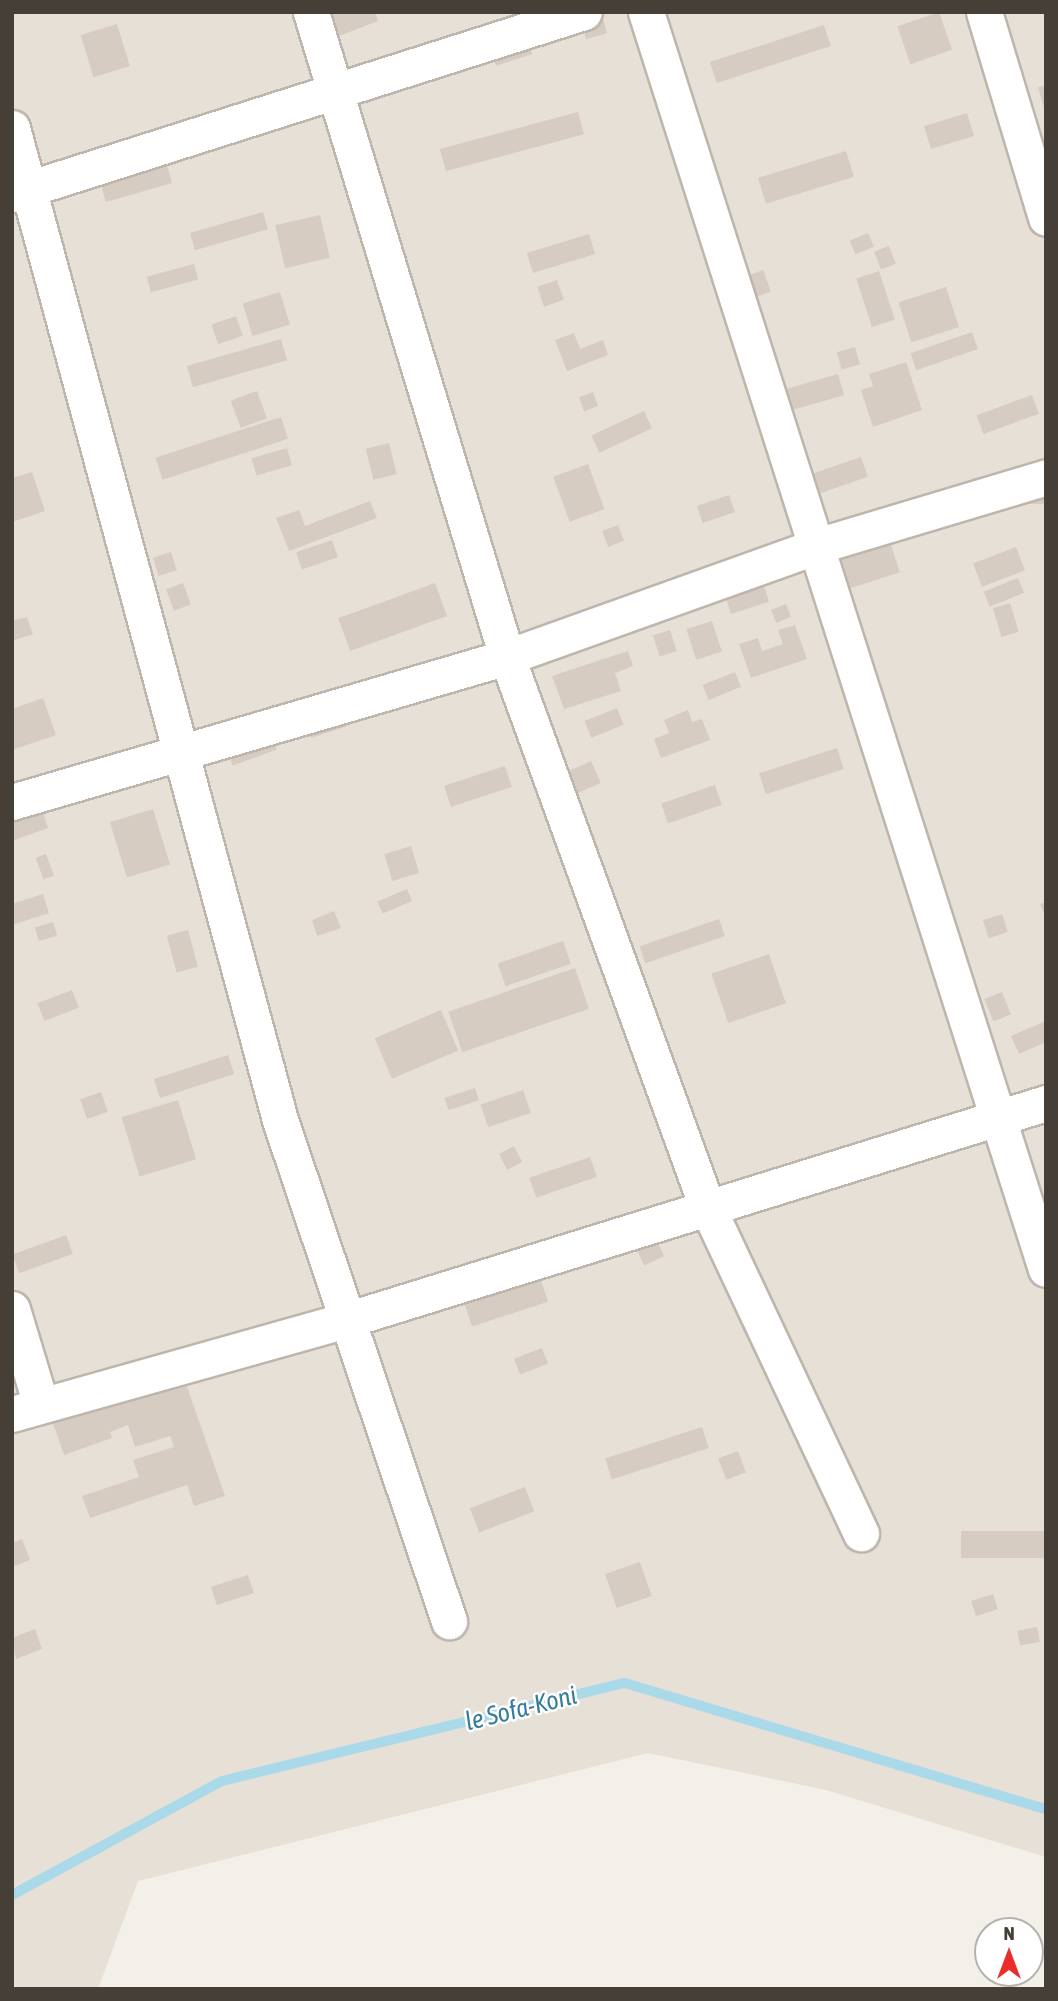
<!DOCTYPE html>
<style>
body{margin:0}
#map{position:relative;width:1058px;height:2001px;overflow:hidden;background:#f3efe9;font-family:"Asap Condensed",sans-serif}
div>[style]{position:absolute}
.residential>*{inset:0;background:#e6e0d7}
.stream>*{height:10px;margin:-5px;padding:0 5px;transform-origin:5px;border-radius:5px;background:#aad9ea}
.building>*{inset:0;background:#d7ccc2;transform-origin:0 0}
.roads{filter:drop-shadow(2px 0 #beb5ac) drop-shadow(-2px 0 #beb5ac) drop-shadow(0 2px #beb5ac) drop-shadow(0 -2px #beb5ac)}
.minor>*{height:35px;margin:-17.5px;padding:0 17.5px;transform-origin:17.5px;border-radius:17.5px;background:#fff}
span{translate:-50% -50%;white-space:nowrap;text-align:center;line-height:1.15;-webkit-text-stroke:5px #fff;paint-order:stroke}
.water-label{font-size:26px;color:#357d9a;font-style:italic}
.frame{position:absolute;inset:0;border:14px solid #463f38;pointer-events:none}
.north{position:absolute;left:974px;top:1917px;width:70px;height:70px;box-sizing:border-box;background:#fff;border:2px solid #b5b2af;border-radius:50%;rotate:0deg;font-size:19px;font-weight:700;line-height:28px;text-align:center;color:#463f38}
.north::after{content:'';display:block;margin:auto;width:24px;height:32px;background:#e82d2b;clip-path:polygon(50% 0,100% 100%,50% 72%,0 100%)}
</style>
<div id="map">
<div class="residential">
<div style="clip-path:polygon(12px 12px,1046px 12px,1046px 1857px,826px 1790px,648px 1753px,138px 1881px,98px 1989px,12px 1989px)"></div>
</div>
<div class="stream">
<div style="left:12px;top:1895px;width:239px;rotate:-28.5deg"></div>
<div style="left:222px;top:1781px;width:415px;rotate:-13.7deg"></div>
<div style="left:625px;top:1683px;width:439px;rotate:16.7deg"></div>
</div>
<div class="building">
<div style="clip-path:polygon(337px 12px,375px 12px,378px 21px,334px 38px,325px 17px)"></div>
<div style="left:601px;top:12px;width:22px;height:22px;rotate:74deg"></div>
<div style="left:939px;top:12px;width:40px;height:44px;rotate:71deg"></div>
<div style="left:117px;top:24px;width:44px;height:38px;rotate:73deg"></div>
<div style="left:824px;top:25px;width:22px;height:120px;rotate:72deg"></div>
<div style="left:526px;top:35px;width:20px;height:38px;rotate:72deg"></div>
<div style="clip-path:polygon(1046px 85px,1046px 112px,1045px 112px,1038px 87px)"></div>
<div style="left:578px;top:112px;width:23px;height:143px;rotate:75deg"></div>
<div style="left:967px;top:113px;width:24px;height:45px;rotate:73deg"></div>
<div style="left:846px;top:151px;width:27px;height:92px;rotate:73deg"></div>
<div style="left:165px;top:158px;width:26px;height:69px;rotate:74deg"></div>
<div style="left:263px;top:212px;width:18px;height:76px;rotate:74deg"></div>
<div style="left:320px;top:215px;width:44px;height:46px;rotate:77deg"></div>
<div style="left:868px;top:233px;width:15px;height:20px;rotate:67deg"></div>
<div style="left:589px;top:234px;width:21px;height:65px;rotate:73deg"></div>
<div style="left:889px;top:246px;width:19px;height:16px;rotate:69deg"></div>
<div style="left:194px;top:264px;width:16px;height:49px;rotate:75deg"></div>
<div style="left:763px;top:270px;width:23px;height:18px;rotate:70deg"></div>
<div style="left:879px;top:271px;width:51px;height:24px;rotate:72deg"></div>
<div style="left:557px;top:280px;width:21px;height:21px;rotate:71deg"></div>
<div style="left:946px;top:287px;width:42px;height:50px;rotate:72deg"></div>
<div style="left:280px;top:292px;width:34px;height:39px;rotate:73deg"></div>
<div style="left:236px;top:316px;width:21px;height:26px;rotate:71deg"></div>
<div style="left:972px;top:332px;width:18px;height:65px;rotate:71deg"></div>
<div style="clip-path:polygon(574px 333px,580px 349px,603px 340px,608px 355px,567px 371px,555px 340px)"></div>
<div style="left:281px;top:339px;width:22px;height:98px;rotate:74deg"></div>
<div style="left:855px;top:347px;width:18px;height:19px;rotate:74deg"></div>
<div style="clip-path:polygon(906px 362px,922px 410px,873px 427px,861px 390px,873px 386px,869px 374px)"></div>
<div style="left:838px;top:374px;width:22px;height:54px;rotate:74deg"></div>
<div style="left:257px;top:391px;width:29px;height:28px;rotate:70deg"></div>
<div style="left:593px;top:392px;width:15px;height:15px;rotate:70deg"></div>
<div style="left:1032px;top:395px;width:20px;height:59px;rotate:70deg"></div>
<div style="left:644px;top:411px;width:19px;height:58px;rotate:65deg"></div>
<div style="left:281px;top:417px;width:23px;height:132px;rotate:72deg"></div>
<div style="left:389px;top:443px;width:32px;height:24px;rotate:76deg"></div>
<div style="left:287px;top:448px;width:18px;height:37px;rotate:74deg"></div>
<div style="left:861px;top:457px;width:21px;height:50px;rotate:71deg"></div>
<div style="left:588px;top:464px;width:48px;height:37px;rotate:70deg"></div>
<div style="clip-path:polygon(32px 472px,45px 511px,12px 522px,12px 478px)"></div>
<div style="left:1046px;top:478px;width:26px;height:73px;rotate:90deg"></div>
<div style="left:729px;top:495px;width:18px;height:34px;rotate:71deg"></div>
<div style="clip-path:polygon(370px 501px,377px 518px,289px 551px,276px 518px,299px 510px,305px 526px)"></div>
<div style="left:618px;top:525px;width:17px;height:17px;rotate:69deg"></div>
<div style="left:888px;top:536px;width:38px;height:52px;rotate:72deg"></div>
<div style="left:332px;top:540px;width:18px;height:38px;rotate:71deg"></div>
<div style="left:1016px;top:547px;width:25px;height:46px;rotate:69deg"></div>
<div style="left:171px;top:552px;width:19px;height:19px;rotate:72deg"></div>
<div style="left:761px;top:577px;width:26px;height:40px;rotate:72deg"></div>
<div style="left:1018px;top:578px;width:16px;height:37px;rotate:68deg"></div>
<div style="left:183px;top:583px;width:23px;height:18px;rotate:70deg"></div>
<div style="left:435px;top:583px;width:35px;height:103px;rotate:70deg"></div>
<div style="left:1010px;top:603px;width:30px;height:18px;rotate:73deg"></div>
<div style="left:786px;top:604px;width:14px;height:16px;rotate:69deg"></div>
<div style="clip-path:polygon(27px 617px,33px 634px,12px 641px,12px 621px)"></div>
<div style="left:712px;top:621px;width:32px;height:27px;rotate:72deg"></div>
<div style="clip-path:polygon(795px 625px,807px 659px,751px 678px,739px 644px,758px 638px,762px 651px,783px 644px,778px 630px)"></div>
<div style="left:670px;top:630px;width:22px;height:18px;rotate:72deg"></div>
<div style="clip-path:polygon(628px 651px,633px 666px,615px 673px,621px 691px,564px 709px,552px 676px)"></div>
<div style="left:735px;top:672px;width:16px;height:35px;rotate:68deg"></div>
<div style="clip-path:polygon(43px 698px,56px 735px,12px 750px,12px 709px)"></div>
<div style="left:342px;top:708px;width:19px;height:39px;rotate:72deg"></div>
<div style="left:617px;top:708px;width:18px;height:35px;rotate:68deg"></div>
<div style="clip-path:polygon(688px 710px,692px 722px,702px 719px,710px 740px,661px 758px,654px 739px,669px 733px,664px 720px)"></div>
<div style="left:269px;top:728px;width:23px;height:47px;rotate:70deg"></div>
<div style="left:837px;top:748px;width:22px;height:82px;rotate:72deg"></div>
<div style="left:591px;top:761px;width:24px;height:25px;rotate:66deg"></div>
<div style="left:505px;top:766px;width:22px;height:64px;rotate:72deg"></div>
<div style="left:715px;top:785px;width:21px;height:57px;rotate:71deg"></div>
<div style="clip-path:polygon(40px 804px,48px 828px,12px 841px,12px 815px)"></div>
<div style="left:153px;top:809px;width:58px;height:45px;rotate:73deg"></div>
<div style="left:411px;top:846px;width:28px;height:28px;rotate:73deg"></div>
<div style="left:46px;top:854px;width:23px;height:11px;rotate:70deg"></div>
<div style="left:407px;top:889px;width:13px;height:32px;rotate:67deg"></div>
<div style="clip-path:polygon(43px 894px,49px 913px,12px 925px,12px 904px)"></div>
<div style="clip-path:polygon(1046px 902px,1046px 918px,1040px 904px)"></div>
<div style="clip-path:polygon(334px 911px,341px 928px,317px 936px,312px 920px)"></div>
<div style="left:1002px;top:914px;width:19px;height:20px;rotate:72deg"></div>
<div style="left:719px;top:919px;width:18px;height:84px;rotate:71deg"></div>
<div style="left:53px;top:922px;width:14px;height:19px;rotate:73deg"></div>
<div style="left:188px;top:930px;width:38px;height:22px;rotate:75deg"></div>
<div style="left:563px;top:941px;width:24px;height:69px;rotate:71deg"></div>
<div style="left:769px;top:954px;width:52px;height:61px;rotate:71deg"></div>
<div style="left:575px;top:968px;width:43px;height:134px;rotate:71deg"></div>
<div style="left:72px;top:990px;width:19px;height:37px;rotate:69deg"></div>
<div style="left:1002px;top:992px;width:24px;height:19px;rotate:68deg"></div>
<div style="left:441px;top:1010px;width:44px;height:72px;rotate:67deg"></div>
<div style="clip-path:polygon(1046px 1021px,1046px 1042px,1019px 1054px,1011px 1036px)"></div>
<div style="left:228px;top:1055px;width:20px;height:78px;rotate:72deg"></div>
<div style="left:475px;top:1088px;width:13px;height:32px;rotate:72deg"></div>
<div style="left:523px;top:1090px;width:24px;height:45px;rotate:71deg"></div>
<div style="left:101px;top:1092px;width:21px;height:22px;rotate:71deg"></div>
<div style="left:178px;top:1100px;width:62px;height:59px;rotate:73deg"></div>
<div style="left:514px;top:1146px;width:18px;height:17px;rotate:63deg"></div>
<div style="left:590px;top:1157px;width:21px;height:64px;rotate:71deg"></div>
<div style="left:66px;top:1235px;width:20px;height:57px;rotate:70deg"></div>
<div style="left:656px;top:1239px;width:19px;height:22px;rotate:65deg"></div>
<div style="left:540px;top:1277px;width:26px;height:80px;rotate:72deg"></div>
<div style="left:542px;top:1348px;width:17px;height:30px;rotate:69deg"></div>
<div style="clip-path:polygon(183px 1375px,225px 1496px,194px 1506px,187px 1485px,90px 1518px,82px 1496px,139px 1477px,133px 1460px,174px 1447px,170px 1436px,135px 1447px,128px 1425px,110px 1432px,112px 1438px,64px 1455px,52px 1420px)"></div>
<div style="left:702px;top:1427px;width:22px;height:102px;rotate:72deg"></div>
<div style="left:738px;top:1451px;width:23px;height:21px;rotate:70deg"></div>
<div style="left:525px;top:1487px;width:26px;height:59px;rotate:69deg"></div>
<div style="left:1046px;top:1531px;width:27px;height:85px;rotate:90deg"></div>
<div style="clip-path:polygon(22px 1539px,30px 1560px,12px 1567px,12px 1543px)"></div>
<div style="left:640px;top:1562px;width:36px;height:37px;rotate:71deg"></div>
<div style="left:248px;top:1575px;width:19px;height:39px;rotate:72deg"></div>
<div style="left:993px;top:1594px;width:16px;height:23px;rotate:72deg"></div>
<div style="left:1037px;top:1627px;width:15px;height:20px;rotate:79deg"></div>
<div style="clip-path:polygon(35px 1629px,42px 1649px,16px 1659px,12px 1638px)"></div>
</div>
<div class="roads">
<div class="minor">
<div style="left:311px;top:12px;width:674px;rotate:73.1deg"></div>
<div style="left:507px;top:657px;width:582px;rotate:70.01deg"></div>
<div style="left:706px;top:1204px;width:364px;rotate:64.8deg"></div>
<div style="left:646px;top:12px;width:1319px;rotate:72.35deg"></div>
<div style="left:984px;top:12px;width:215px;rotate:73.2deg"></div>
<div style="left:12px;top:128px;width:1028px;rotate:74.88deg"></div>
<div style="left:280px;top:1120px;width:529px;rotate:71.36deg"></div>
<div style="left:12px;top:194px;width:600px;rotate:-17.65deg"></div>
<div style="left:12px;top:802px;width:516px;rotate:-16.33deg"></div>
<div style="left:507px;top:657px;width:332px;rotate:-19.7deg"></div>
<div style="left:820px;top:545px;width:236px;rotate:-16.7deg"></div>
<div style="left:12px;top:1309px;width:100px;rotate:73.2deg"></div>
<div style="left:12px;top:1414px;width:344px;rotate:-15.7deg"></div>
<div style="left:343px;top:1321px;width:736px;rotate:-17.23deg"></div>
</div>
</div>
<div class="water-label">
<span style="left:521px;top:1709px;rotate:-14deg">le Sofa-Koni</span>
</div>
<div class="frame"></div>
<div class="north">N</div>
</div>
